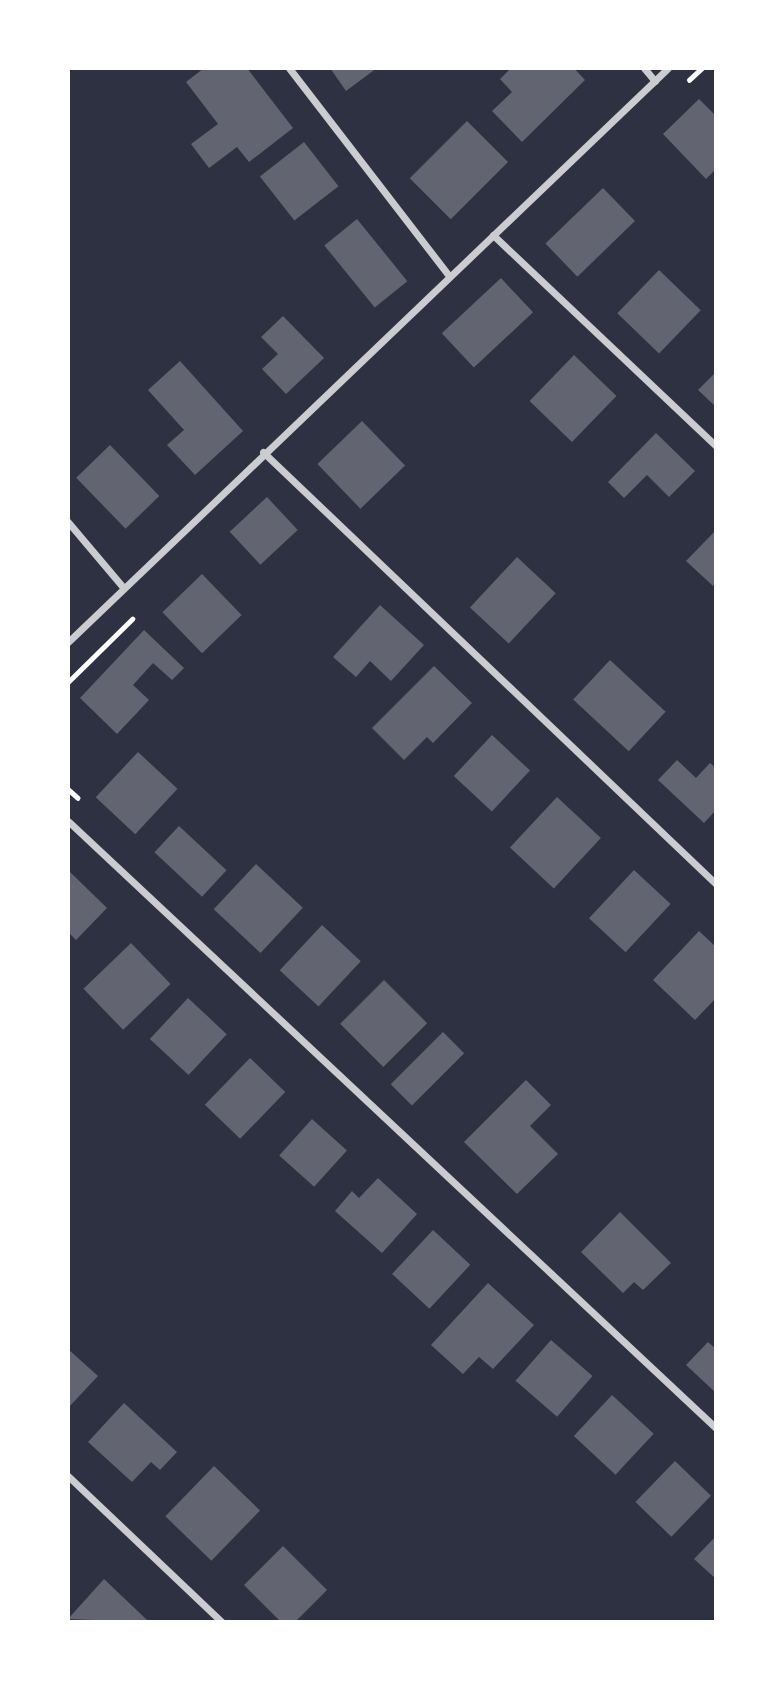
<!DOCTYPE html>
<style>
body{margin:0}
#map{position:relative;width:784px;height:1690px;overflow:hidden;background:#2d3142;font-family:Ubuntu,sans-serif}
div>[style]{position:absolute}
.building>*{inset:0;background:#626471;transform-origin:0 0}
.path>*{height:4.5px;margin:-2.25px;padding:0 2.25px;transform-origin:2.25px;border-radius:2.25px;background:#fff}
.minor>*{height:7px;margin:-3.5px;padding:0 3.5px;transform-origin:3.5px;border-radius:3.5px;background:#caccd0}
span{translate:-50% -50%;white-space:nowrap;text-align:center;line-height:1.15;-webkit-text-stroke:5px #fff;paint-order:stroke}
.frame{position:absolute;inset:0;border:70px solid #fff;pointer-events:none}
</style>
<div id="map">
<div class="building">
<div style="clip-path:polygon(204px 68px,247px 68px,293px 128px,249px 162px,237px 147px,209px 168px,191px 144px,218px 124px,186px 82px)"></div>
<div style="clip-path:polygon(330px 68px,377px 68px,346px 91px)"></div>
<div style="clip-path:polygon(511px 68px,574px 68px,585px 80px,522px 142px,492px 111px,512px 92px,500px 79px)"></div>
<div style="clip-path:polygon(699px 99px,716px 116px,716px 169px,706px 179px,663px 134px)"></div>
<div style="left:467px;top:121px;width:58px;height:81px;rotate:45deg"></div>
<div style="left:304px;top:142px;width:56px;height:56px;rotate:52deg"></div>
<div style="left:603px;top:188px;width:46px;height:80px;rotate:46deg"></div>
<div style="left:357px;top:219px;width:80px;height:42px;rotate:51deg"></div>
<div style="left:659px;top:270px;width:58px;height:60px;rotate:44deg"></div>
<div style="left:501px;top:278px;width:47px;height:81px;rotate:47deg"></div>
<div style="clip-path:polygon(283px 316px,324px 358px,286px 394px,262px 369px,278px 354px,261px 337px)"></div>
<div style="left:574px;top:355px;width:59px;height:64px;rotate:44deg"></div>
<div style="clip-path:polygon(180px 361px,243px 431px,195px 475px,167px 445px,184px 430px,148px 390px)"></div>
<div style="clip-path:polygon(716px 372px,716px 407px,698px 390px)"></div>
<div style="left:362px;top:421px;width:62px;height:62px;rotate:46deg"></div>
<div style="clip-path:polygon(656px 433px,695px 471px,669px 497px,647px 475px,624px 498px,608px 482px)"></div>
<div style="left:110px;top:445px;width:71px;height:47px;rotate:46deg"></div>
<div style="left:267px;top:497px;width:45px;height:51px;rotate:47deg"></div>
<div style="clip-path:polygon(716px 530px,716px 583px,713px 586px,686px 561px)"></div>
<div style="left:517px;top:557px;width:53px;height:69px;rotate:43deg"></div>
<div style="left:202px;top:574px;width:57px;height:55px;rotate:46deg"></div>
<div style="clip-path:polygon(380px 605px,424px 645px,391px 681px,370px 661px,356px 677px,333px 657px)"></div>
<div style="clip-path:polygon(144px 630px,184px 668px,172px 680px,153px 663px,133px 685px,149px 700px,117px 734px,80px 698px)"></div>
<div style="left:610px;top:660px;width:76px;height:54px;rotate:43deg"></div>
<div style="clip-path:polygon(434px 666px,472px 703px,433px 743px,427px 737px,404px 760px,372px 728px)"></div>
<div style="left:492px;top:735px;width:52px;height:56px;rotate:43deg"></div>
<div style="left:138px;top:752px;width:54px;height:62px;rotate:43deg"></div>
<div style="clip-path:polygon(677px 760px,696px 778px,710px 763px,716px 768px,716px 810px,704px 823px,658px 780px)"></div>
<div style="left:557px;top:797px;width:60px;height:69px;rotate:43deg"></div>
<div style="left:179px;top:826px;width:65px;height:36px;rotate:43deg"></div>
<div style="left:256px;top:864px;width:64px;height:62px;rotate:43deg"></div>
<div style="clip-path:polygon(68px 870px,107px 908px,76px 940px,68px 932px)"></div>
<div style="left:634px;top:870px;width:50px;height:66px;rotate:43deg"></div>
<div style="left:322px;top:925px;width:53px;height:62px;rotate:43deg"></div>
<div style="clip-path:polygon(699px 931px,716px 947px,716px 998px,695px 1020px,653px 980px)"></div>
<div style="left:131px;top:943px;width:57px;height:66px;rotate:46deg"></div>
<div style="left:384px;top:980px;width:61px;height:62px;rotate:45deg"></div>
<div style="left:188px;top:998px;width:53px;height:56px;rotate:43deg"></div>
<div style="left:443px;top:1032px;width:30px;height:74px;rotate:45deg"></div>
<div style="left:250px;top:1058px;width:49px;height:65px;rotate:44deg"></div>
<div style="clip-path:polygon(526px 1080px,551px 1105px,530px 1126px,558px 1154px,517px 1194px,464px 1142px)"></div>
<div style="left:312px;top:1119px;width:47px;height:49px;rotate:42deg"></div>
<div style="clip-path:polygon(378px 1178px,417px 1214px,382px 1253px,335px 1211px,352px 1191px,359px 1198px)"></div>
<div style="clip-path:polygon(620px 1212px,671px 1263px,643px 1290px,634px 1282px,623px 1293px,581px 1252px)"></div>
<div style="left:433px;top:1230px;width:51px;height:60px;rotate:43deg"></div>
<div style="clip-path:polygon(488px 1283px,534px 1325px,493px 1369px,479px 1357px,463px 1374px,431px 1345px)"></div>
<div style="left:551px;top:1340px;width:55px;height:54px;rotate:41deg"></div>
<div style="clip-path:polygon(708px 1342px,716px 1349px,716px 1393px,686px 1365px)"></div>
<div style="clip-path:polygon(68px 1349px,98px 1376px,68px 1408px)"></div>
<div style="left:612px;top:1395px;width:57px;height:56px;rotate:43deg"></div>
<div style="clip-path:polygon(124px 1403px,177px 1452px,160px 1470px,151px 1462px,132px 1482px,88px 1442px)"></div>
<div style="left:675px;top:1461px;width:50px;height:57px;rotate:44deg"></div>
<div style="left:214px;top:1466px;width:64px;height:70px;rotate:44deg"></div>
<div style="clip-path:polygon(716px 1536px,716px 1579px,694px 1559px)"></div>
<div style="clip-path:polygon(283px 1546px,327px 1590px,295px 1622px,281px 1622px,244px 1585px)"></div>
<div style="clip-path:polygon(104px 1579px,147px 1620px,145px 1622px,68px 1619px)"></div>
</div>
<div class="path">
<div style="left:689px;top:80px;width:18px;rotate:-43deg"></div>
<div style="left:68px;top:682px;width:90px;rotate:-44.5deg"></div>
<div style="left:68px;top:789px;width:13px;rotate:42deg"></div>
</div>
<div class="minor">
<div style="left:289px;top:68px;width:262px;rotate:52.4deg"></div>
<div style="left:644px;top:68px;width:17px;rotate:50deg"></div>
<div style="left:493px;top:235px;width:307px;rotate:43.4deg"></div>
<div style="left:263px;top:452px;width:626px;rotate:43.64deg"></div>
<div style="left:68px;top:522px;width:85px;rotate:49.8deg"></div>
<div style="left:68px;top:642px;width:830px;rotate:-43.73deg"></div>
<div style="left:68px;top:821px;width:888px;rotate:43.13deg"></div>
<div style="left:68px;top:1476px;width:212px;rotate:43.5deg"></div>
</div>
<div class="frame"></div>
</div>
